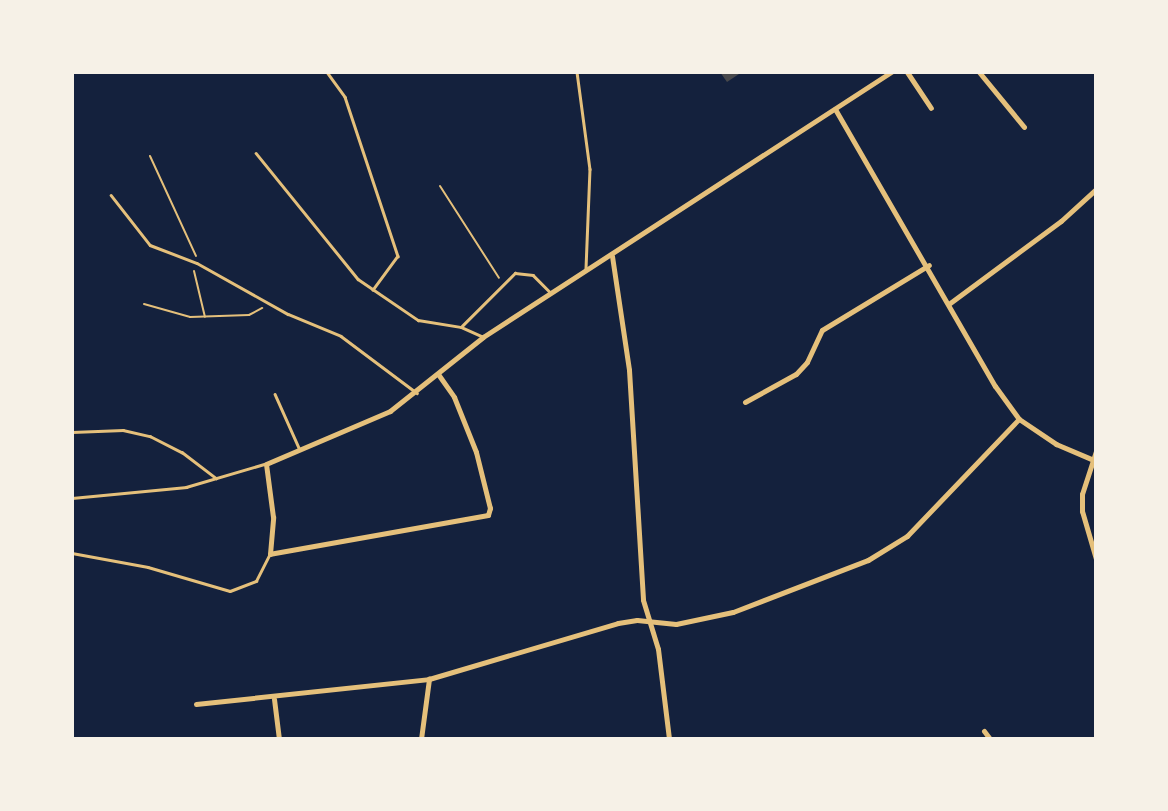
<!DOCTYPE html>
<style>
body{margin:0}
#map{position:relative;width:1168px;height:811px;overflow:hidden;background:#14213d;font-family:Commissioner,sans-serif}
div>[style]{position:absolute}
.building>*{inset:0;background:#48494c}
.path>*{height:2px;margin:-1px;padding:0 1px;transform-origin:1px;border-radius:1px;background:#e5c07b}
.service>*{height:2.5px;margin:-1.25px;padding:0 1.25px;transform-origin:1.25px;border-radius:1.25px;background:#e5c07b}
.minor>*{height:5px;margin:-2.5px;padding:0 2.5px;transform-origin:2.5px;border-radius:2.5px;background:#e5c07b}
span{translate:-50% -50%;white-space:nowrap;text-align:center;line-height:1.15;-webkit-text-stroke:6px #f6f1e7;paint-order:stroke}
.frame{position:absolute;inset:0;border:74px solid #f6f1e7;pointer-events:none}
</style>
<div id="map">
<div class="building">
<div style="clip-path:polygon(720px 72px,742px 72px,727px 82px)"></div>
</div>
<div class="path">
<div style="left:150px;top:156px;width:110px;rotate:65.3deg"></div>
<div style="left:440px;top:186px;width:109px;rotate:57.3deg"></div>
<div style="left:194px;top:271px;width:47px;rotate:76.6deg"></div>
<div style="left:144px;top:304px;width:48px;rotate:15.8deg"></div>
<div style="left:190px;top:317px;width:59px;rotate:-1.9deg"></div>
<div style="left:249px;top:315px;width:15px;rotate:-28deg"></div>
</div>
<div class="service">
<div style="left:327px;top:72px;width:31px;rotate:54deg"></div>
<div style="left:345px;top:97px;width:168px;rotate:71.6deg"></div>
<div style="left:398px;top:256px;width:42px;rotate:126.3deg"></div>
<div style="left:577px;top:72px;width:98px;rotate:82.4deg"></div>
<div style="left:590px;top:169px;width:101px;rotate:92.3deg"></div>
<div style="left:256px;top:153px;width:162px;rotate:51deg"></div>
<div style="left:358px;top:279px;width:73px;rotate:34.3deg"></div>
<div style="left:418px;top:320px;width:44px;rotate:9.2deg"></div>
<div style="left:461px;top:327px;width:24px;rotate:24deg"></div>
<div style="left:111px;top:195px;width:63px;rotate:52deg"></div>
<div style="left:150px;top:245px;width:50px;rotate:21deg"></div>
<div style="left:197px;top:263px;width:104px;rotate:29.3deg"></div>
<div style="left:288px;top:314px;width:57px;rotate:22.5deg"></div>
<div style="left:341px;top:336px;width:95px;rotate:36.9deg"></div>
<div style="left:462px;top:326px;width:75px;rotate:-45deg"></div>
<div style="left:515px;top:273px;width:18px;rotate:6deg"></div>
<div style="left:533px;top:275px;width:25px;rotate:45deg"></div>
<div style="left:275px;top:394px;width:59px;rotate:66deg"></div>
<div style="left:72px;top:432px;width:51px;rotate:-2.2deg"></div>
<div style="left:123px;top:430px;width:28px;rotate:13deg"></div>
<div style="left:150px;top:436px;width:36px;rotate:27deg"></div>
<div style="left:182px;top:452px;width:43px;rotate:37.4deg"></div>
<div style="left:72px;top:498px;width:115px;rotate:-5.5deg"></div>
<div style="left:186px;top:487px;width:81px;rotate:-16.4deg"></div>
<div style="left:72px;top:553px;width:77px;rotate:10.4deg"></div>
<div style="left:148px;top:567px;width:85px;rotate:16.3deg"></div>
<div style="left:230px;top:591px;width:28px;rotate:-21deg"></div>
<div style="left:256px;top:581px;width:30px;rotate:-63deg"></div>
</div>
<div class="minor">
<div style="left:907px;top:72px;width:43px;rotate:56.3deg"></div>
<div style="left:979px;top:72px;width:71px;rotate:50.7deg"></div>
<div style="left:835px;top:109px;width:320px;rotate:60deg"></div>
<div style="left:995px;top:386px;width:41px;rotate:54deg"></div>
<div style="left:1019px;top:419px;width:45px;rotate:34deg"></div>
<div style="left:1056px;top:444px;width:38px;rotate:23deg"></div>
<div style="left:612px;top:256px;width:115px;rotate:81.5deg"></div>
<div style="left:629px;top:370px;width:230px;rotate:86.5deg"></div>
<div style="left:643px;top:600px;width:51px;rotate:73deg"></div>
<div style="left:658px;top:649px;width:91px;rotate:83deg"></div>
<div style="left:950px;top:303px;width:138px;rotate:-36.5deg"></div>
<div style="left:1061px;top:221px;width:47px;rotate:-42.4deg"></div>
<div style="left:438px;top:374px;width:28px;rotate:55deg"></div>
<div style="left:454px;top:397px;width:59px;rotate:68.2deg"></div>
<div style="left:476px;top:452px;width:58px;rotate:76deg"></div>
<div style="left:490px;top:508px;width:7px;rotate:106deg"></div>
<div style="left:488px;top:515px;width:221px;rotate:169.9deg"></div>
<div style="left:270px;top:554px;width:37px;rotate:-85deg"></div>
<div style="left:273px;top:517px;width:53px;rotate:-97.5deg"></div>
<div style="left:266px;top:464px;width:135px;rotate:-23.1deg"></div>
<div style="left:390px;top:411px;width:119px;rotate:-38.5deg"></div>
<div style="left:483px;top:337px;width:487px;rotate:-33deg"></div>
<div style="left:745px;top:402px;width:58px;rotate:-28.8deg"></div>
<div style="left:796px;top:374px;width:16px;rotate:-47deg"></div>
<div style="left:807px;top:362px;width:35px;rotate:-65deg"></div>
<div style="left:822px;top:330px;width:125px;rotate:-31.3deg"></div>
<div style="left:1096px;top:451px;width:45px;rotate:108deg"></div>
<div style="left:1082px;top:494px;width:17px;rotate:90deg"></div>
<div style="left:1082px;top:511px;width:50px;rotate:73.7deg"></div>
<div style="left:274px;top:699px;width:40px;rotate:82.9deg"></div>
<div style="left:196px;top:704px;width:234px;rotate:-6.1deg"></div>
<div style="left:429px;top:679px;width:197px;rotate:-16.5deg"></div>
<div style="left:618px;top:623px;width:19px;rotate:-9deg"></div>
<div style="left:637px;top:620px;width:39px;rotate:6deg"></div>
<div style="left:676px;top:624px;width:58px;rotate:-11.9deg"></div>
<div style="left:733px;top:612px;width:145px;rotate:-21.1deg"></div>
<div style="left:868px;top:560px;width:46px;rotate:-31.6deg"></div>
<div style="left:907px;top:536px;width:162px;rotate:-46.3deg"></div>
<div style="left:984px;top:731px;width:10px;rotate:53deg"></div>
<div style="left:421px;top:739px;width:61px;rotate:-82.4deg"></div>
</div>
<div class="frame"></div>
</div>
